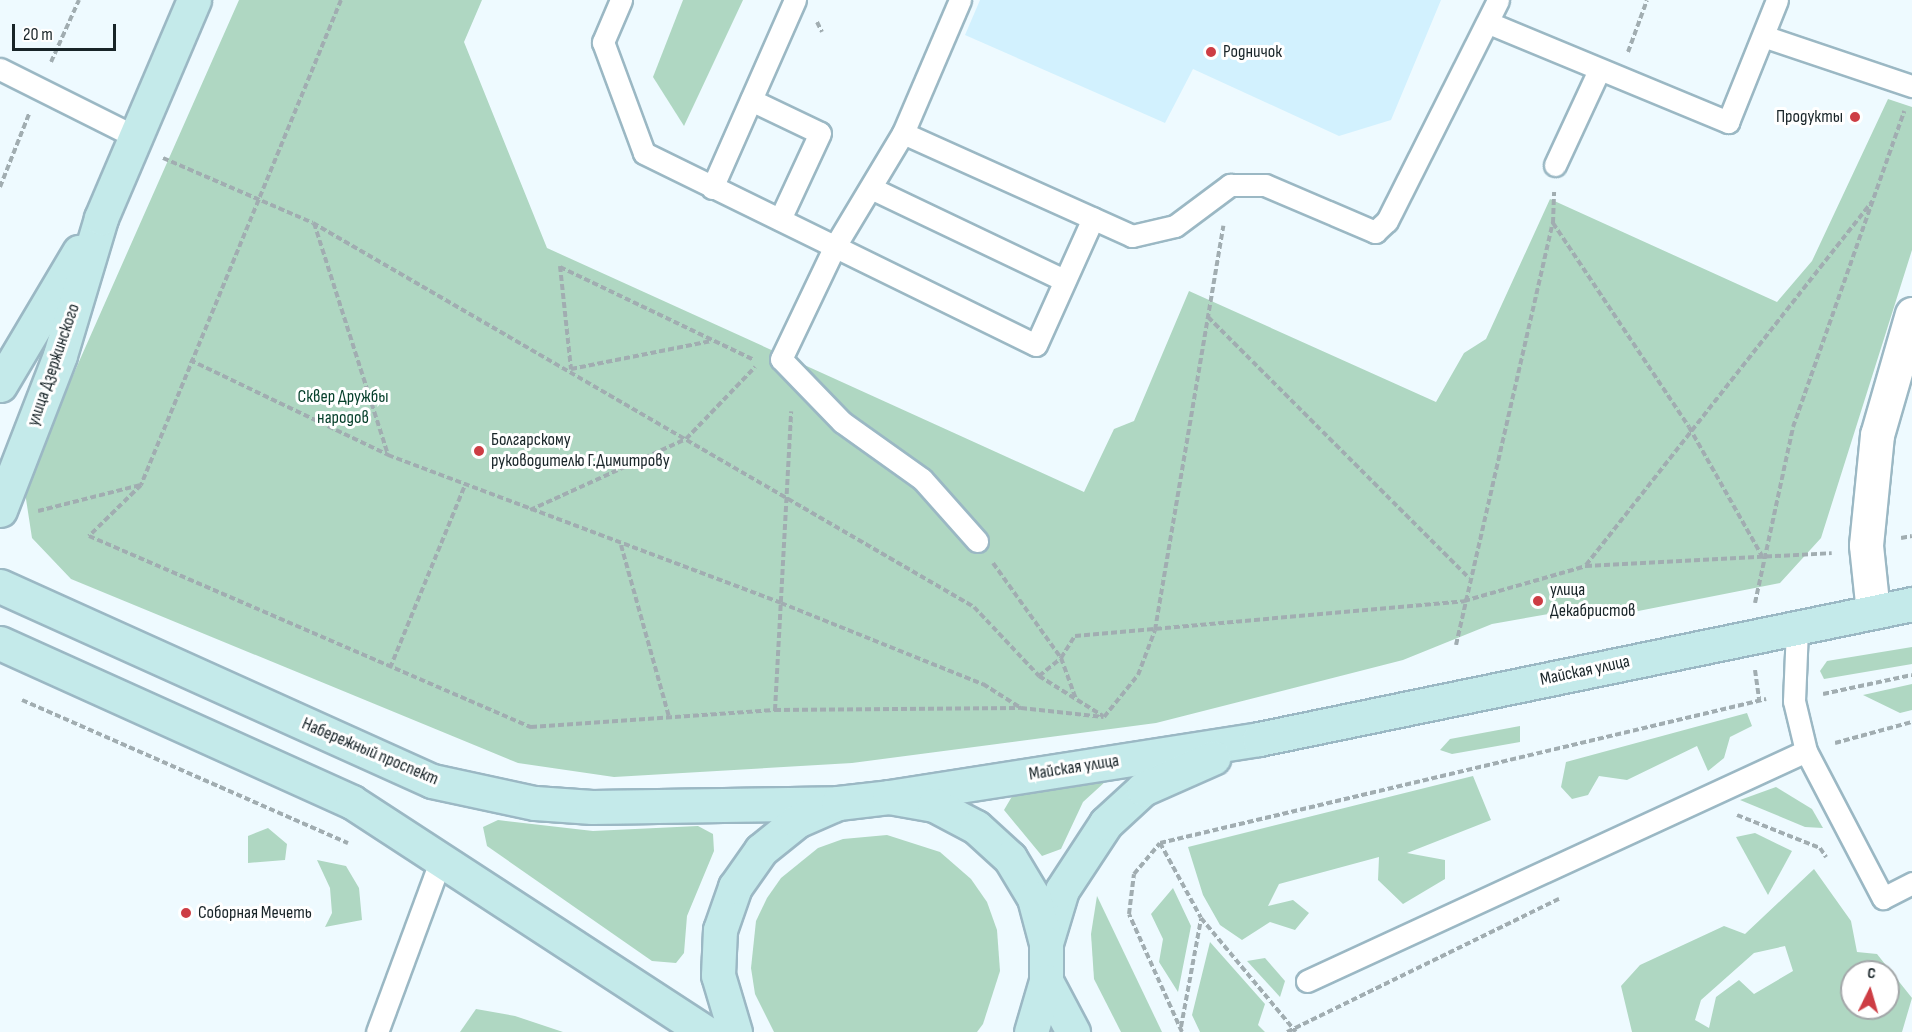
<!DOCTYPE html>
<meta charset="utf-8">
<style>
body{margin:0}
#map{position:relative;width:1912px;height:1032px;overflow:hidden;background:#eefaff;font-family:"Sofia Sans Condensed",sans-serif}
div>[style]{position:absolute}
.built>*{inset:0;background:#d2f1fe}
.green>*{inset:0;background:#afd7c2}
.path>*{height:4px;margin-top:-2px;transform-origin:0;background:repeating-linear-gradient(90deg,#a1adb1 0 6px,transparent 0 9px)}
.roads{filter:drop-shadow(2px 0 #9bb8c4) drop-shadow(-2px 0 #9bb8c4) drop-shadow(0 2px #9bb8c4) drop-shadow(0 -2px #9bb8c4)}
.service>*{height:21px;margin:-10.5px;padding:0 10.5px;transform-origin:10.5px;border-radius:10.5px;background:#fff}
.tertiary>*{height:33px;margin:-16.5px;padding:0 16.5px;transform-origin:16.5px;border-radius:16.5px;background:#fff}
.secondary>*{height:33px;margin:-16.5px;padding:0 16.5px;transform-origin:16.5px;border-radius:16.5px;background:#c4eaea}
.dots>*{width:16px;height:16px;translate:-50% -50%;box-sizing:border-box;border:3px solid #fff;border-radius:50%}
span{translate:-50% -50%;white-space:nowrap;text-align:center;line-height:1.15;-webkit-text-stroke:6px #fff;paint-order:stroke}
.poi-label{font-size:18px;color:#182428}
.left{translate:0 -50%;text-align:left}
.right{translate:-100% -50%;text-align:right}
.street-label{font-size:18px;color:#182428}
.park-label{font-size:18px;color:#053f2a}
.north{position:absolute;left:1840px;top:960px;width:60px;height:60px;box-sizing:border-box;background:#fff;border:2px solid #a3a7a9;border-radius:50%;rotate:5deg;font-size:16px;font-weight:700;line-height:24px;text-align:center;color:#182428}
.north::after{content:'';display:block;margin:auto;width:21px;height:27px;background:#cd3d44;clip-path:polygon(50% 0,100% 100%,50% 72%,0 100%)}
.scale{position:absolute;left:12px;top:24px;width:104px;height:27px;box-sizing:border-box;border:3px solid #182428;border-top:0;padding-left:8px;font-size:18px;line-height:21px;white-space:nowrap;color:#182428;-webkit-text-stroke:4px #fff;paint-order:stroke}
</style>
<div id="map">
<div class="built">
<div style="clip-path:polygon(980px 0,1441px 0,1391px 120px,1339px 136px,1193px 69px,1165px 123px,965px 35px)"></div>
</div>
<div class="green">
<div style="clip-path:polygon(239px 0,482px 0,464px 42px,547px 248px,1084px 492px,1114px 429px,1134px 421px,1189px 291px,1436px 402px,1464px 353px,1486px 339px,1550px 199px,1777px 302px,1812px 261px,1888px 99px,1912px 107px,1912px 250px,1821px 538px,1780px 583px,1618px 615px,1583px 608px,1492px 624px,1403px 660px,1156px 723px,852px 763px,614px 777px,518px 763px,71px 579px,32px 538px,24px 486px)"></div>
<div style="clip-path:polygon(683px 0,743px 0,684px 126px,653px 77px)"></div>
<div style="clip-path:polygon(1912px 647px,1912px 664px,1824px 679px,1820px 671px,1827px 661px)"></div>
<div style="clip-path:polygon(1912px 684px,1912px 710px,1900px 713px,1863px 695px)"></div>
<div style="clip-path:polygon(1747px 713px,1752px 726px,1730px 737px,1724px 758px,1708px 771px,1697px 746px,1627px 780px,1599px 776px,1588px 795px,1572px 799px,1561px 787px,1566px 762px)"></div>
<div style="clip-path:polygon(1520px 726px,1520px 742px,1452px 754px,1440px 750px,1450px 739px)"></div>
<div style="clip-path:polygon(1117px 771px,1083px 802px,1061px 849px,1042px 856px,1004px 810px,1014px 793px)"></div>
<div style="clip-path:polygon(1473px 776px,1491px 820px,1407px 853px,1445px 860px,1445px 879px,1403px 904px,1378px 880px,1379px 857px,1279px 884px,1268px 906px,1293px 900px,1309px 913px,1295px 930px,1270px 922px,1242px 940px,1220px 925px,1203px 895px,1188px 847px)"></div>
<div style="clip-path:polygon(1776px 787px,1812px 809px,1823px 828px,1805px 827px,1740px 800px)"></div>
<div style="clip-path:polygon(498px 820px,593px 831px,698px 826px,713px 834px,714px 851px,687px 916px,684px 953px,676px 963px,652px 961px,487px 846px,483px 827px)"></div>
<div style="clip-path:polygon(268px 828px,287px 844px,285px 860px,248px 863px,248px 836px)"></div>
<div style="clip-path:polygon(1755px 833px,1792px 851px,1768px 895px,1736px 837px)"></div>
<div style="clip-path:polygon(887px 835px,940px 852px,971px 879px,987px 902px,997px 930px,1000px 971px,983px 1024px,977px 1032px,774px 1032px,755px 994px,751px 968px,756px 921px,767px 898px,781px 878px,818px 848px,843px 839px)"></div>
<div style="clip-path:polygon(317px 860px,346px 866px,359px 888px,362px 920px,325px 927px,332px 913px,330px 888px)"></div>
<div style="clip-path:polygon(evenodd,1814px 869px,1851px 921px,1857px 952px,1877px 954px,1912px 998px,1902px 1032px,1632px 1032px,1621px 986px,1640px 965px,1724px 926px,1745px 934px,1814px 869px,1785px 946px,1793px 971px,1754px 994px,1739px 980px,1716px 997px,1709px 1028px,1695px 1020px,1701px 1000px,1754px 953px,1785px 946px,1814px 869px,1852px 972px,1888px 972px,1888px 1008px,1852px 1008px,1852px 972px)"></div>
<div style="clip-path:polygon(1173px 888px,1191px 926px,1178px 992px,1159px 962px,1163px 939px,1151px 914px)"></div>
<div style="clip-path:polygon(1097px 896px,1162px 1032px,1121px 1032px,1094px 979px,1091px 934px)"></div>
<div style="clip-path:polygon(1210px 942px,1265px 1004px,1258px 1025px,1265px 1032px,1200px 1032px,1192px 1015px)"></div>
<div style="clip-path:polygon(1265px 958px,1285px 981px,1280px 997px,1247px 961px)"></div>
<div style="clip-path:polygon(476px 1009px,515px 1016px,563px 1032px,460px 1032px)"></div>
</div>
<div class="path">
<div style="left:341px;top:0;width:525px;rotate:112.41deg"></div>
<div style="left:141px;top:485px;width:73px;rotate:135.6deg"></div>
<div style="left:89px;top:536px;width:482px;rotate:23.4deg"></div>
<div style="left:531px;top:727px;width:245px;rotate:-4deg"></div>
<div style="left:775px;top:710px;width:246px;rotate:-0.5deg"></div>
<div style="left:1021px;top:708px;width:83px;rotate:6.2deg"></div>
<div style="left:817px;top:22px;width:11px;rotate:63deg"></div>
<div style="left:1628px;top:52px;width:55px;rotate:-69.9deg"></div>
<div style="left:51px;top:62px;width:68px;rotate:-65.7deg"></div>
<div style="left:163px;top:158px;width:163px;rotate:23.4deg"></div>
<div style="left:313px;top:223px;width:764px;rotate:30.15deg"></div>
<div style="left:974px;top:607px;width:95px;rotate:46.7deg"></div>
<div style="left:1039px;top:676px;width:75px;rotate:32deg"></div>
<div style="left:0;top:187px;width:79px;rotate:-68.3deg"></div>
<div style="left:314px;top:223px;width:244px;rotate:72.3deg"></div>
<div style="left:1553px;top:223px;width:245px;rotate:56.3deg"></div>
<div style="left:1689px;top:427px;width:148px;rotate:60.5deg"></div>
<div style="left:560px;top:266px;width:104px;rotate:83.9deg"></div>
<div style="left:571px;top:369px;width:143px;rotate:-11.3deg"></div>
<div style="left:560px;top:267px;width:215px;rotate:25.6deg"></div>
<div style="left:1208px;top:317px;width:369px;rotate:45deg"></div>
<div style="left:190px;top:360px;width:220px;rotate:25.6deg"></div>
<div style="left:388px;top:455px;width:420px;rotate:20.6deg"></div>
<div style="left:781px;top:603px;width:218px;rotate:21.9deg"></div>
<div style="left:983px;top:684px;width:45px;rotate:32.3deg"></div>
<div style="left:530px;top:510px;width:171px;rotate:-24.5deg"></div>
<div style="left:686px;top:439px;width:100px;rotate:-46.2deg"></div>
<div style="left:38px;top:511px;width:105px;rotate:-14.3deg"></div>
<div style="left:1901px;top:538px;width:11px;rotate:-10deg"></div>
<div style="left:621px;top:545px;width:179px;rotate:74.4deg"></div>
<div style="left:993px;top:563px;width:117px;rotate:54.4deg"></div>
<div style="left:1061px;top:658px;width:44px;rotate:69.9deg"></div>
<div style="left:1586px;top:565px;width:463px;rotate:-51.8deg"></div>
<div style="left:1755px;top:603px;width:180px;rotate:-77.8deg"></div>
<div style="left:1793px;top:427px;width:335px;rotate:-70.6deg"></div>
<div style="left:1456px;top:645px;width:433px;rotate:-77.1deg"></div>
<div style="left:1553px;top:223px;width:31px;rotate:-88deg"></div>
<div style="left:390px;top:668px;width:198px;rotate:-67.7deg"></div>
<div style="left:1755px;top:670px;width:29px;rotate:82deg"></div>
<div style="left:1039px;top:676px;width:28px;rotate:-39deg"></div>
<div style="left:1061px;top:658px;width:26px;rotate:-58deg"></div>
<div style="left:1075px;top:636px;width:391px;rotate:-5.1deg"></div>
<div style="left:1464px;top:601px;width:127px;rotate:-16deg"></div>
<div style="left:1586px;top:566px;width:246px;rotate:-3deg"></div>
<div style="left:1823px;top:694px;width:91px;rotate:-12.1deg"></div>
<div style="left:22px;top:700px;width:356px;rotate:23.7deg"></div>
<div style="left:775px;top:710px;width:299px;rotate:-86.9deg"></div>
<div style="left:1104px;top:717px;width:54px;rotate:-51deg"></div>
<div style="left:1138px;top:675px;width:48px;rotate:-69.3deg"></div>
<div style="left:1155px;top:630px;width:410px;rotate:-80.4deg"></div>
<div style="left:1835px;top:743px;width:80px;rotate:-15.3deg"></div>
<div style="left:1737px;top:815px;width:89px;rotate:21.7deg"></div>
<div style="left:1820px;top:848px;width:11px;rotate:56deg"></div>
<div style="left:1160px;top:843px;width:85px;rotate:61.3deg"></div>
<div style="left:1201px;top:918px;width:148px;rotate:50.2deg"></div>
<div style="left:1181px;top:1027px;width:110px;rotate:-79.5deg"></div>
<div style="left:1182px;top:1032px;width:129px;rotate:-114.2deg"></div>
<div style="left:1129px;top:914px;width:40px;rotate:-82.9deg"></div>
<div style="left:1134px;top:874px;width:40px;rotate:-50deg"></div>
<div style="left:1160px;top:843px;width:623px;rotate:-13.37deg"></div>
<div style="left:1287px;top:1032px;width:303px;rotate:-26.1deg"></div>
</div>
<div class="roads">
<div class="service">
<div style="left:621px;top:0;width:46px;rotate:113.2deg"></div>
<div style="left:603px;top:42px;width:118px;rotate:69.7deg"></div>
<div style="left:644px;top:153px;width:436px;rotate:26.1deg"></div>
<div style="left:1036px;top:345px;width:139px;rotate:-65.8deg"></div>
<div style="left:960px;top:0;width:145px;rotate:113.2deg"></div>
<div style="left:903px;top:133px;width:134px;rotate:121deg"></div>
<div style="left:834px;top:248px;width:123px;rotate:115.5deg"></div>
<div style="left:781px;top:359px;width:88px;rotate:45.9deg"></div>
<div style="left:842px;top:422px;width:98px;rotate:35.5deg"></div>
<div style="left:922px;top:479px;width:83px;rotate:48.4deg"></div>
<div style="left:1489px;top:23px;width:259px;rotate:22.5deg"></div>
<div style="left:1728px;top:122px;width:131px;rotate:-68.1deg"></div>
<div style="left:1766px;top:37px;width:154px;rotate:18.6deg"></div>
<div style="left:0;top:69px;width:152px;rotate:26.6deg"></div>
<div style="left:751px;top:100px;width:76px;rotate:25.6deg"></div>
<div style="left:820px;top:133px;width:95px;rotate:114.9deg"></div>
<div style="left:903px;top:133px;width:251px;rotate:24.2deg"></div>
<div style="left:1132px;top:236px;width:44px;rotate:-13.1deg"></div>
<div style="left:1175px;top:226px;width:69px;rotate:-36.7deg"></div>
<div style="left:1230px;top:185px;width:35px"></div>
<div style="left:1265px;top:185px;width:120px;rotate:23.1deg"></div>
<div style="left:1375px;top:232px;width:16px;rotate:-43deg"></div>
<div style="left:1387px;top:221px;width:247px;rotate:-63.3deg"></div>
<div style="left:1555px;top:165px;width:105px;rotate:-65.1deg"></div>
<div style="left:712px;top:188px;width:206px;rotate:-66.2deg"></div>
<div style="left:873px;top:189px;width:212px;rotate:25.5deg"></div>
<div style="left:1797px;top:629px;width:72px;rotate:92.4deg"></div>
<div style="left:1794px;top:701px;width:51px;rotate:76.5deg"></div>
<div style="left:1806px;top:751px;width:166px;rotate:62.4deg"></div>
<div style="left:1883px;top:898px;width:33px;rotate:-27deg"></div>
<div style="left:1307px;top:981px;width:549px;rotate:-24.75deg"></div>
<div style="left:377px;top:1032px;width:188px;rotate:-69.7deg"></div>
</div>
<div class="tertiary">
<div style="left:1873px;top:612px;width:67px;rotate:-96deg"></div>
<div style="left:1866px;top:545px;width:111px;rotate:-84.3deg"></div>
<div style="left:1877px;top:435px;width:126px;rotate:-73.9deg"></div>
</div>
<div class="secondary">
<div style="left:0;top:385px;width:155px;rotate:-59.3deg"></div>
<div style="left:0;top:510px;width:166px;rotate:-68.8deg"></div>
<div style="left:60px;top:355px;width:143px;rotate:-73.3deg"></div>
<div style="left:101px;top:218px;width:237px;rotate:-66.9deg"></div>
<div style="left:0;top:586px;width:474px;rotate:24.3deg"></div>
<div style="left:432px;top:781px;width:105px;rotate:12.1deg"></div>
<div style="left:535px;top:803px;width:57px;rotate:4deg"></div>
<div style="left:592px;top:807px;width:246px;rotate:-0.9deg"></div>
<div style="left:0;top:643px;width:386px;rotate:24.3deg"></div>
<div style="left:352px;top:802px;width:421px;rotate:33.1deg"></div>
<div style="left:889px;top:797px;width:375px;rotate:-8.9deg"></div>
<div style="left:1259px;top:739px;width:667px;rotate:-11.68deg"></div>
<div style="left:1046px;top:943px;width:55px;rotate:-73.2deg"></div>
<div style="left:1062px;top:890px;width:80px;rotate:-56.7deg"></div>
<div style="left:1106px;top:823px;width:50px;rotate:-42.6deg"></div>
<div style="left:1143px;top:789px;width:77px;rotate:-23.9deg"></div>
<div style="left:1046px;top:981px;width:58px;rotate:62.1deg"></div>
<div style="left:735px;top:1032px;width:59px;rotate:-106.6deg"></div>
<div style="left:718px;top:975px;width:45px;rotate:-87.5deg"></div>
<div style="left:720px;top:930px;width:46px;rotate:-70.8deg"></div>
<div style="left:735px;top:887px;width:45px;rotate:-54.9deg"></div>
<div style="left:761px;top:850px;width:46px;rotate:-38.9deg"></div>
<div style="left:797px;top:821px;width:45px;rotate:-23.7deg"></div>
<div style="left:838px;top:803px;width:51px;rotate:-6.7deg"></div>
<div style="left:889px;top:797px;width:46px;rotate:10.1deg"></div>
<div style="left:934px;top:805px;width:47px;rotate:27.6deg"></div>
<div style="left:976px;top:827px;width:46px;rotate:42.4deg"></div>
<div style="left:1010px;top:858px;width:47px;rotate:59deg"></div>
<div style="left:1034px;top:898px;width:47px;rotate:75.1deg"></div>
<div style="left:1046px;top:943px;width:38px;rotate:90deg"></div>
<div style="left:1046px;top:981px;width:53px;rotate:106.4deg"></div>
</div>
</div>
<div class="dots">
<div style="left:1211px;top:52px;background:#cd3d44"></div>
<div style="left:1855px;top:117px;background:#cd3d44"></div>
<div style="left:479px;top:451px;background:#cd3d44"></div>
<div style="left:1538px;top:601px;background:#cd3d44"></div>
<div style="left:186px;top:913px;background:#cd3d44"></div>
</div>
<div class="poi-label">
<span class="left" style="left:1223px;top:52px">Родничок</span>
<span class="right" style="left:1843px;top:117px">Продукты</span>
<span class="left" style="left:491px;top:451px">Болгарскому<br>руководителю Г.Димитрову</span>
<span class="left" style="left:1550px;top:601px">улица<br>Декабристов</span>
<span class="left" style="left:198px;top:913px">Соборная Мечеть</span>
</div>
<div class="street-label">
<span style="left:54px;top:365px;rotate:-71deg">улица Дзержинского</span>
<span style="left:1585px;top:671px;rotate:-12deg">Майская улица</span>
<span style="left:370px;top:752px;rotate:23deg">Набережный проспект</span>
<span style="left:1074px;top:768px;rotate:-9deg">Майская улица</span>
</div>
<div class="park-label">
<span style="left:343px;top:408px">Сквер Дружбы<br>народов</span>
</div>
<div class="north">С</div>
<div class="scale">20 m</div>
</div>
